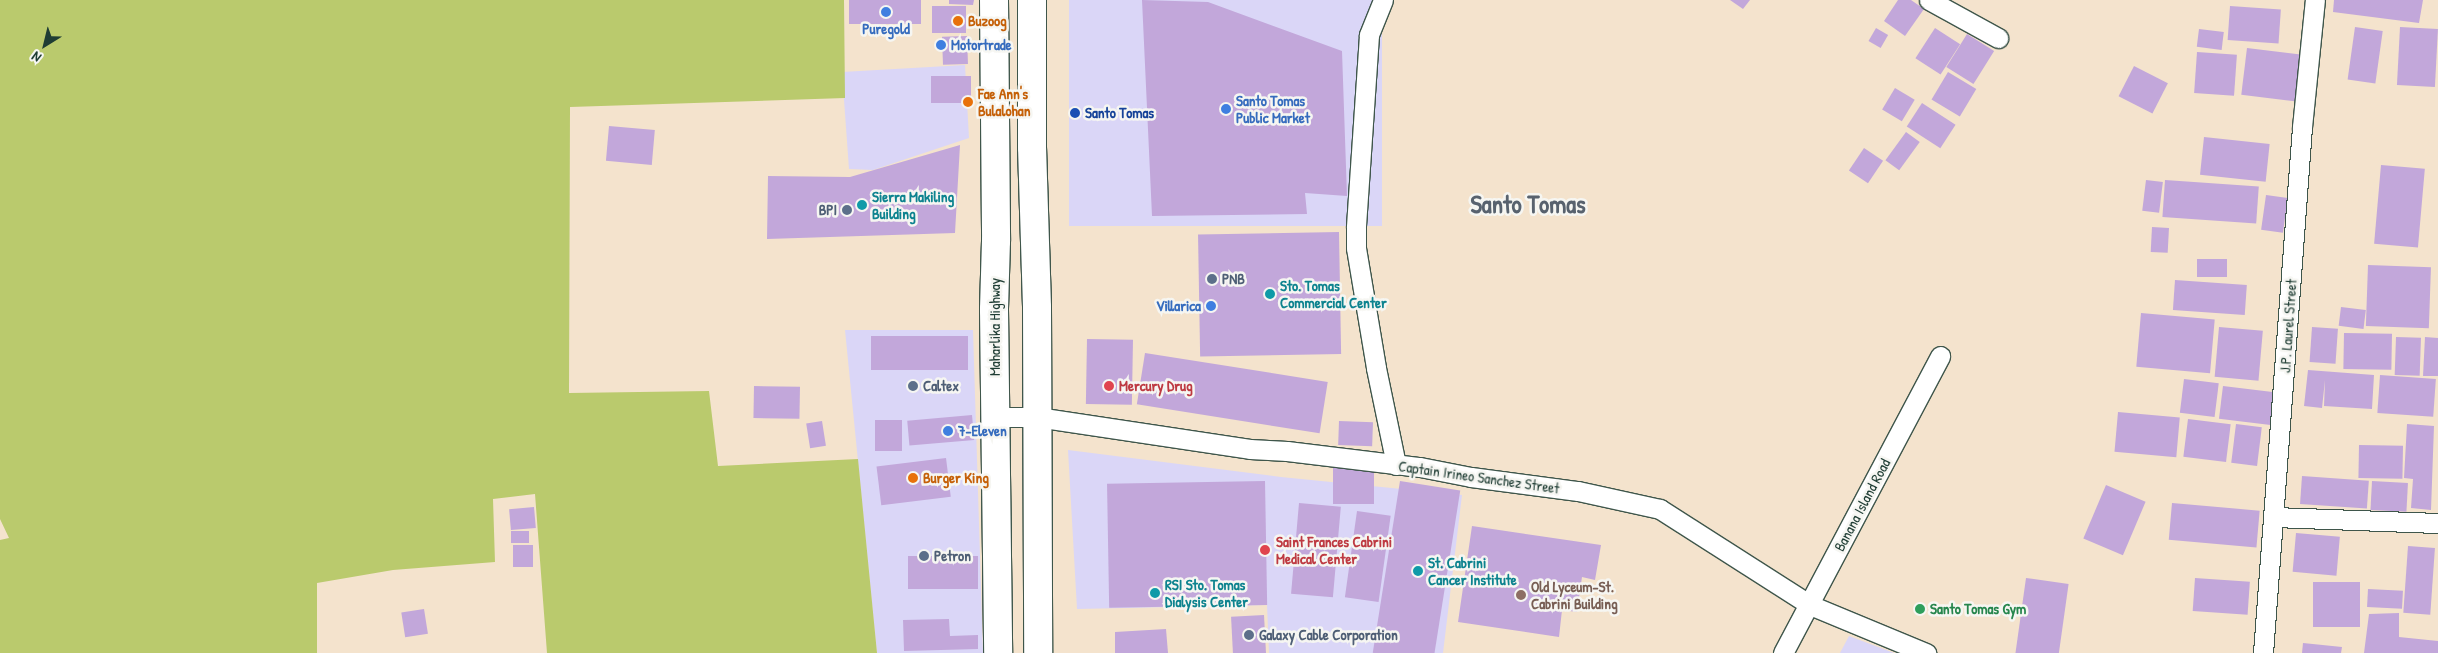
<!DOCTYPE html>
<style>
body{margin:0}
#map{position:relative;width:2438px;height:653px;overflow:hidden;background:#f4e3cd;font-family:"Patrick Hand",sans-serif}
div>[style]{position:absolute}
.built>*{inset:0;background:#dad6f7;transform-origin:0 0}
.green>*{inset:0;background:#baca6d}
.building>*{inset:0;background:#c2a7da;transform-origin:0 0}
.roads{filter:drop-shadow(1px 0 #3f564b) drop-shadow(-1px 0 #3f564b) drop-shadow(0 1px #3f564b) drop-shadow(0 -1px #3f564b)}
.minor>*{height:19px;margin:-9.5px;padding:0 9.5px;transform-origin:9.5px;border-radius:9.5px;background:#fff}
.trunk>*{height:28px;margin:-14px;padding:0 14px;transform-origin:14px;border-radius:14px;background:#fff}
.dots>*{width:14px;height:14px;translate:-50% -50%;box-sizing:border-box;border:2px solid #f6f6f2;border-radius:50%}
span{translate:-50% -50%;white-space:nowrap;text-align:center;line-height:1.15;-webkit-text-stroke:5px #f6f6f2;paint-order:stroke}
.food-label{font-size:15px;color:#c56008;font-weight:700}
.left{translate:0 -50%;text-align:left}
.shop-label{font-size:15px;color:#366cbe;font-weight:700}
.right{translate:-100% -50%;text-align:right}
.transit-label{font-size:15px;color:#164399;font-weight:700}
.culture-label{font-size:15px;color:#0d838f;font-weight:700}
.service-label{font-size:15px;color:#4e5e75;font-weight:700}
.street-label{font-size:15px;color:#1f3d34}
.health-label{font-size:15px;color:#be3a42;font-weight:700}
.education-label{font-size:15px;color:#785e54;font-weight:700}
.leisure-label{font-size:15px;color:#27864d;font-weight:700}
.town-label{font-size:25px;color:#58626e;font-weight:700}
.north{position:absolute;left:20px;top:20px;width:50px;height:50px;-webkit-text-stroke:4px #f6f6f2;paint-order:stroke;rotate:216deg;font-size:14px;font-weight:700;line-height:20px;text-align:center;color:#1f3d34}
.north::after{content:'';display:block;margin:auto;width:18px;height:22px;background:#1f3d34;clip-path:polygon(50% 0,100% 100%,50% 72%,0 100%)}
</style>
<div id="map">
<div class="built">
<div style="left:1069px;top:0;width:313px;height:226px"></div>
<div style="clip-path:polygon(965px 65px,969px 138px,873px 170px,849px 169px,842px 72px)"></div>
<div style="clip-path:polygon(845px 330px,973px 330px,983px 653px,877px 653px)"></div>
<div style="clip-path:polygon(1068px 450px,1281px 477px,1462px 495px,1443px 653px,1269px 653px,1267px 605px,1077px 609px)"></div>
<div style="clip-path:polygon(1849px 636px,1894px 653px,1840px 653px)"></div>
</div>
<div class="green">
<div style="clip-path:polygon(0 0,844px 0,845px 98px,570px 107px,569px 393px,709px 391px,718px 466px,858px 459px,877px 653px,547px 653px,535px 494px,493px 499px,495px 562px,393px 570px,317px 583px,317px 653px,0 653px,0 540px,9px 538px,0 519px)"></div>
</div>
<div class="building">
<div style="left:849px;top:0;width:72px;height:24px"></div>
<div style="clip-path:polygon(949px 0,974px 0,973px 5px,949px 4px)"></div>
<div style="clip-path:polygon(1142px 0,1208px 2px,1342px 51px,1347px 196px,1305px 193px,1307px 214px,1152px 216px)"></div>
<div style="clip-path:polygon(1730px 0,1750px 0,1743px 9px)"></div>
<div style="clip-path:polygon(1898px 0,1911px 0,1924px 9px,1905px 36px,1884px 21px)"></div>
<div style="clip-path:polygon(2334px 0,2423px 0,2419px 23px,2333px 12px)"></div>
<div style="left:932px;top:6px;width:34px;height:27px"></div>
<div style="left:2230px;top:6px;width:51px;height:34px;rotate:4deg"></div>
<div style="left:2355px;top:27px;width:28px;height:53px;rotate:8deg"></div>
<div style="left:2400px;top:27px;width:38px;height:58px;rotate:3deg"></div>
<div style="left:1876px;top:28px;width:14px;height:15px;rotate:30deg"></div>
<div style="left:1935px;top:28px;width:30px;height:36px;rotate:33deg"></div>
<div style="left:2199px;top:29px;width:25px;height:18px;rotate:7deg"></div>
<div style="left:1967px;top:34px;width:32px;height:39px;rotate:32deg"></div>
<div style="left:967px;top:36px;width:28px;height:25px;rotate:88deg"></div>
<div style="left:2247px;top:48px;width:54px;height:47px;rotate:7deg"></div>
<div style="left:2197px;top:52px;width:40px;height:41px;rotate:4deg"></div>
<div style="left:2134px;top:66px;width:38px;height:34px;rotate:27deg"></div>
<div style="left:1948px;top:72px;width:33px;height:32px;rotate:31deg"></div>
<div style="left:931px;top:76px;width:40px;height:27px"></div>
<div style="left:1895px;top:88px;width:23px;height:25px;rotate:31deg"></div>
<div style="left:1922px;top:103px;width:40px;height:28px;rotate:33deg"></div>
<div style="left:609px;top:126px;width:46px;height:35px;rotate:5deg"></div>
<div style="left:1906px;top:132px;width:17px;height:35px;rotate:36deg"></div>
<div style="left:2204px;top:137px;width:66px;height:38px;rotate:6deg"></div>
<div style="clip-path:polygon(960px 145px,955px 233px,767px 239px,768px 176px,850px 177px)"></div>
<div style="left:1864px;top:148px;width:23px;height:27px;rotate:34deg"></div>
<div style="left:2381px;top:165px;width:44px;height:79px;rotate:5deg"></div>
<div style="left:2146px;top:180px;width:17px;height:31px;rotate:7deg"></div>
<div style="left:2165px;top:180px;width:94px;height:37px;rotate:4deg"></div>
<div style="left:2266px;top:195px;width:22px;height:35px;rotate:8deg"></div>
<div style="left:2152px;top:227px;width:17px;height:25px;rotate:3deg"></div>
<div style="left:1339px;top:232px;width:122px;height:141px;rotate:89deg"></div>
<div style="left:2197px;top:259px;width:30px;height:18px"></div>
<div style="left:2368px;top:265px;width:63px;height:61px;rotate:2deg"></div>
<div style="left:2175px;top:280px;width:72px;height:30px;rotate:4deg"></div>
<div style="left:2341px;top:307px;width:25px;height:19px;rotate:7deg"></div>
<div style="left:2141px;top:313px;width:74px;height:54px;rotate:5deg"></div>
<div style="left:2219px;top:327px;width:44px;height:50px;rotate:5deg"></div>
<div style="left:2312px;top:327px;width:26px;height:35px;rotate:4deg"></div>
<div style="left:2344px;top:333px;width:48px;height:36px;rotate:1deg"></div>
<div style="left:871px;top:336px;width:97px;height:34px"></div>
<div style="left:2396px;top:337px;width:25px;height:38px;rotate:2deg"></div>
<div style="clip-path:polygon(2425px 337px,2438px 338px,2438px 376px,2423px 376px)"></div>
<div style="left:1087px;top:339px;width:46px;height:65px;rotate:1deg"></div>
<div style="left:1145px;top:353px;width:185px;height:52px;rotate:9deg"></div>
<div style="clip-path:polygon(2308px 370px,2374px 375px,2372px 409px,2324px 406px,2325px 380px,2322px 408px,2304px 406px)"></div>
<div style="left:2380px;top:375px;width:56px;height:38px;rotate:4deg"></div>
<div style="left:2184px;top:379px;width:35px;height:34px;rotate:7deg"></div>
<div style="left:754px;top:386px;width:46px;height:32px;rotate:1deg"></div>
<div style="left:2223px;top:386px;width:54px;height:33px;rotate:7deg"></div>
<div style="left:2118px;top:412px;width:62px;height:40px;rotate:5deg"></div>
<div style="left:972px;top:415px;width:25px;height:65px;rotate:85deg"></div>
<div style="left:2188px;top:419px;width:43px;height:38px;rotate:7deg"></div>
<div style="left:875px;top:420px;width:27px;height:31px"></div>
<div style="left:822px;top:421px;width:25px;height:16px;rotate:81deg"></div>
<div style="left:1339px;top:421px;width:34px;height:24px;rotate:2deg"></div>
<div style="left:2236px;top:424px;width:26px;height:39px;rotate:7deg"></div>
<div style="clip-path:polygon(2407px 424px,2434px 426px,2431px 510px,2411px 508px,2413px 479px,2404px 478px)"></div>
<div style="left:2359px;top:445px;width:44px;height:33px;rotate:1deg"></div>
<div style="left:946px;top:458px;width:39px;height:70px;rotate:83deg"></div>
<div style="left:1333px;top:462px;width:41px;height:42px"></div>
<div style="left:2302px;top:476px;width:67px;height:28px;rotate:4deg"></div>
<div style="left:1265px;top:481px;width:124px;height:158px;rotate:89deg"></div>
<div style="left:1400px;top:481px;width:61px;height:174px;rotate:9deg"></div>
<div style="left:2372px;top:481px;width:36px;height:29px;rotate:3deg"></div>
<div style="left:2106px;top:485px;width:43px;height:58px;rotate:23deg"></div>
<div style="left:1299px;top:503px;width:42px;height:91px;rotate:5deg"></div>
<div style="left:2172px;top:503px;width:88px;height:37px;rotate:5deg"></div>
<div style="left:534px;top:507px;width:21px;height:25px;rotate:85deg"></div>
<div style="left:1357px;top:511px;width:34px;height:87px;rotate:8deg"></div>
<div style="clip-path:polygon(1472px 526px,1601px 545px,1595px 580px,1582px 577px,1577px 612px,1562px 610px,1559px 637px,1458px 622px)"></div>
<div style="left:511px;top:531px;width:18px;height:12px"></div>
<div style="left:2296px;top:533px;width:44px;height:39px;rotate:5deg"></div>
<div style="left:513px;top:545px;width:20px;height:22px"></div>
<div style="left:2408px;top:546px;width:27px;height:67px;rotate:4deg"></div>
<div style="left:908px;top:556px;width:70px;height:33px"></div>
<div style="left:2026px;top:578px;width:43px;height:76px;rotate:8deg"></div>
<div style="left:2195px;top:578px;width:55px;height:33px;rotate:4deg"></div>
<div style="left:2313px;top:582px;width:47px;height:45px"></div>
<div style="left:2368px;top:589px;width:35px;height:18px;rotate:3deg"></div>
<div style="left:424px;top:609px;width:25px;height:23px;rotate:81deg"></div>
<div style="clip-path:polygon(2399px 613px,2399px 637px,2438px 641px,2438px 653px,2364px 653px,2369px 614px)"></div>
<div style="left:1264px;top:615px;width:38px;height:33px;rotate:87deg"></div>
<div style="clip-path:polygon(949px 619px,950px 636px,978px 635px,978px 649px,904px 651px,903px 620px)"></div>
<div style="clip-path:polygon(1166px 629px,1168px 653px,1115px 653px,1115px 632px)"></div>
<div style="clip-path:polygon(2303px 643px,2342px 647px,2341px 653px,2302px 653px)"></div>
</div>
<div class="roads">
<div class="minor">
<div style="left:1383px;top:0;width:38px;rotate:112deg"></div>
<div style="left:1369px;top:35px;width:193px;rotate:93.9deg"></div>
<div style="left:1356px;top:228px;width:20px;rotate:90deg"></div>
<div style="left:1356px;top:248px;width:122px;rotate:80.5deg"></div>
<div style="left:1376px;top:368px;width:99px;rotate:78.3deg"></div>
<div style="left:1929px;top:0;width:79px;rotate:28.8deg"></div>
<div style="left:996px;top:417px;width:41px"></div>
<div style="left:1037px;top:417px;width:215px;rotate:8.5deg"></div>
<div style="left:1250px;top:449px;width:37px;rotate:3deg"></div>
<div style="left:1287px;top:451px;width:134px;rotate:6.9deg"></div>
<div style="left:1420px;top:467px;width:52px;rotate:11.1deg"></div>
<div style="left:1471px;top:477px;width:108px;rotate:7.5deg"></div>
<div style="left:1578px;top:491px;width:84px;rotate:12.4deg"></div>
<div style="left:1660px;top:509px;width:178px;rotate:32.6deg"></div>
<div style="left:1810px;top:605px;width:126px;rotate:22.5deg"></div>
<div style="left:2274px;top:517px;width:164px;rotate:2.1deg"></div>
<div style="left:1783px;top:653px;width:336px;rotate:-62.1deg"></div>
<div style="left:2263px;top:653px;width:527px;rotate:-85.76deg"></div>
<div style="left:2302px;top:127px;width:128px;rotate:-84.2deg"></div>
</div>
<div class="trunk">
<div style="left:994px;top:0;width:241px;rotate:89.5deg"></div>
<div style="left:996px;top:241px;width:69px;rotate:91.7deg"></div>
<div style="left:994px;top:310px;width:343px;rotate:89.3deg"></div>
<div style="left:1032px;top:0;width:147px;rotate:90deg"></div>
<div style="left:1032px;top:147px;width:161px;rotate:88.2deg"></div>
<div style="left:1037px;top:308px;width:345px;rotate:89.8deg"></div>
</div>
</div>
<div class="dots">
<div style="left:886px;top:12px;background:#3f7fe0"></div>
<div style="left:958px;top:21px;background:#e8710a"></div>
<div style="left:941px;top:45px;background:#3f7fe0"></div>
<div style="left:968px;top:102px;background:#e8710a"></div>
<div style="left:1226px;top:109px;background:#3f7fe0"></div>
<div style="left:1075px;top:113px;background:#1a4fb4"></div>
<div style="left:862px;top:205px;background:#0f9aa8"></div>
<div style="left:847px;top:210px;background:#5c6f8a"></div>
<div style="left:1212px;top:279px;background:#5c6f8a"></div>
<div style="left:1270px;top:294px;background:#0f9aa8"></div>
<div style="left:1211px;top:306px;background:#3f7fe0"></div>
<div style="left:913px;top:386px;background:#5c6f8a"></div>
<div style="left:1109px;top:386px;background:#e0444e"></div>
<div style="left:948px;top:431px;background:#3f7fe0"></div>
<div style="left:913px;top:478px;background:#e8710a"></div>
<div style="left:1265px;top:550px;background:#e0444e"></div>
<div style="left:924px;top:556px;background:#5c6f8a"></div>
<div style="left:1418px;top:571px;background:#0f9aa8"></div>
<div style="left:1155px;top:593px;background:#0f9aa8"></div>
<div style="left:1521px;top:595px;background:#8d6e63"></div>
<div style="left:1920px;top:609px;background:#2e9e5b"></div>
<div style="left:1249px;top:635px;background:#5c6f8a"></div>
</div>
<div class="food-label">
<span class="left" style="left:968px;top:21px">Buzoog</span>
<span class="left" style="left:978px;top:102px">Fae Ann's<br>Bulalohan</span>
<span class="left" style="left:923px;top:478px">Burger King</span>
</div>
<div class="shop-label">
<span style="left:886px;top:29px">Puregold</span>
<span class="left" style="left:951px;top:45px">Motortrade</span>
<span class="left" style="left:1236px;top:109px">Santo Tomas<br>Public Market</span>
<span class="right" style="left:1201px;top:306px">Villarica</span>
<span class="left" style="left:958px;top:431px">7-Eleven</span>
</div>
<div class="transit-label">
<span class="left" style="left:1085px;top:113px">Santo Tomas</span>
</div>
<div class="culture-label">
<span class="left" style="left:872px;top:205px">Sierra Makiling<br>Building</span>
<span class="left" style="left:1280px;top:294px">Sto. Tomas<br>Commercial Center</span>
<span class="left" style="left:1428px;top:571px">St. Cabrini<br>Cancer Institute</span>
<span class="left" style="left:1165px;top:593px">RSI Sto. Tomas<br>Dialysis Center</span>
</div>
<div class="service-label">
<span class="right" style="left:837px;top:210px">BPI</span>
<span class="left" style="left:1222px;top:279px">PNB</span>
<span class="left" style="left:923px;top:386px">Caltex</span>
<span class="left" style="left:934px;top:556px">Petron</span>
<span class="left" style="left:1259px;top:635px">Galaxy Cable Corporation</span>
</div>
<div class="street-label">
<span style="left:2288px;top:326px;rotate:-86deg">J.P. Laurel Street</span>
<span style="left:995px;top:327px;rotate:-90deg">Maharlika Highway</span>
<span style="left:1479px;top:477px;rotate:8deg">Captain Irineo Sanchez Street</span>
<span style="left:1862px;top:505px;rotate:-62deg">Banana Island Road</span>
</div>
<div class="health-label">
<span class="left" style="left:1119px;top:386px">Mercury Drug</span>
<span class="left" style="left:1276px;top:550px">Saint Frances Cabrini<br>Medical Center</span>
</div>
<div class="education-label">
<span class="left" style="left:1531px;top:595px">Old Lyceum-St.<br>Cabrini Building</span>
</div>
<div class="leisure-label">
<span class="left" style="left:1930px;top:609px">Santo Tomas Gym</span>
</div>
<div class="town-label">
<span style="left:1528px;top:204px">Santo Tomas</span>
</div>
<div class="north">N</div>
</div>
